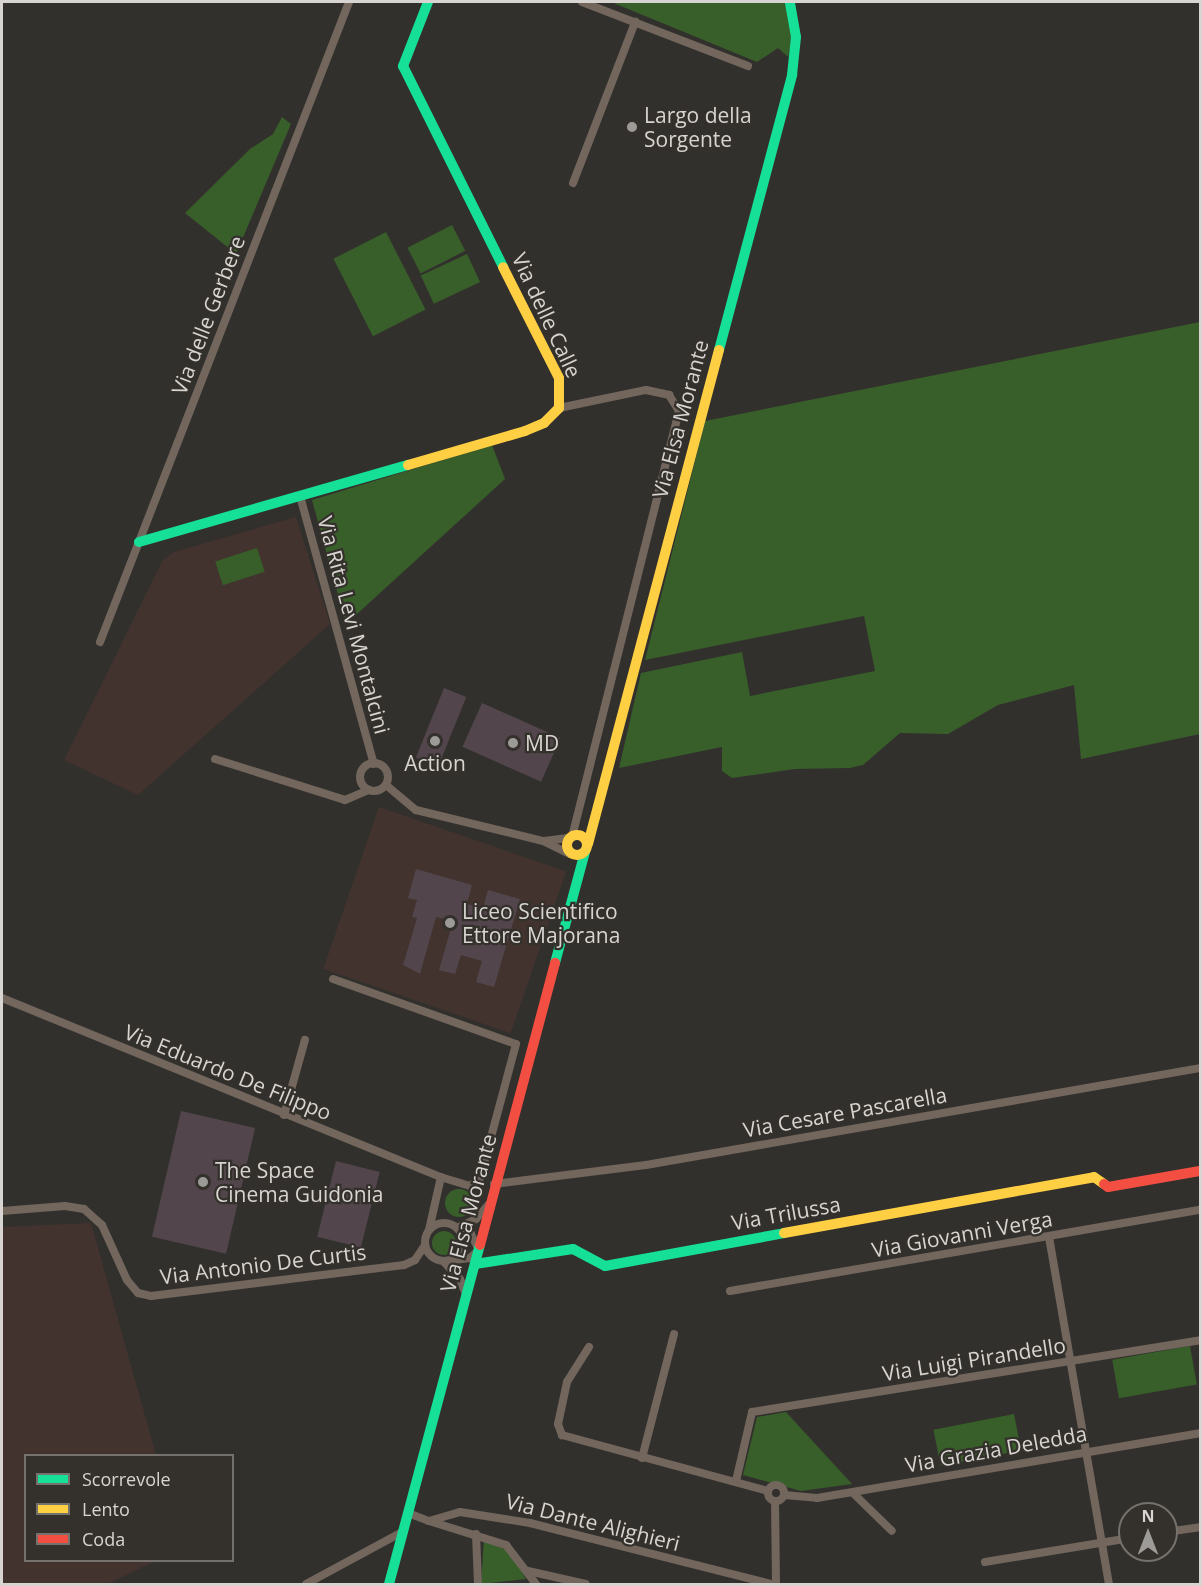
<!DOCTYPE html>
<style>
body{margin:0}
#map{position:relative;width:1202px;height:1586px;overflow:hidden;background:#32302d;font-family:"Open Sans",sans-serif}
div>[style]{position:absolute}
.education>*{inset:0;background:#43332e;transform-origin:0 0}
.green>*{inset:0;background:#385e2a;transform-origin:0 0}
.round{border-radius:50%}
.building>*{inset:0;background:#52464c;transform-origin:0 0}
.street>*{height:8px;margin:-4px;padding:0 4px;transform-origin:4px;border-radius:4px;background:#72665d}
.street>.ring{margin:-4px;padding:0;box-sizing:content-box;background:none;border:8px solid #72665d;border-radius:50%}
.fast>*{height:10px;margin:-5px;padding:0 5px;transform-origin:5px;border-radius:5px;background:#16e098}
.slow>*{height:10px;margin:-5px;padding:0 5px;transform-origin:5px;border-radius:5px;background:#ffcf43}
.slow>.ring{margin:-5px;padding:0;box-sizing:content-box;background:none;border:10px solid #ffcf43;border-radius:50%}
.jam>*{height:10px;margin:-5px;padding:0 5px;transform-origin:5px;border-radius:5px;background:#f24e42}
.dots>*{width:16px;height:16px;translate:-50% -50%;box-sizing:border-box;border:3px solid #34302b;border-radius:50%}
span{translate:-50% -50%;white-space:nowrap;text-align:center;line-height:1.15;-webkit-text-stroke:4.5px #34302b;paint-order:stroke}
.poi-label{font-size:21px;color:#d7d4d1}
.left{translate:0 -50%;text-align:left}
.street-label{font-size:21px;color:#d7d4d1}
.frame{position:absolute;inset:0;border:3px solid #d7d4d1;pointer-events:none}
.legend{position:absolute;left:24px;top:1454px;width:210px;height:108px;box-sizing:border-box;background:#34302b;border:2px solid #75726d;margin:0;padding:8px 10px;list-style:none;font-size:18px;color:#d7d4d1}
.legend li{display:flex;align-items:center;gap:12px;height:30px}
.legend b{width:30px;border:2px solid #75726d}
.north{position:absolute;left:1118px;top:1502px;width:60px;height:60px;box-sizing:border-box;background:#34302b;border:2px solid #75726d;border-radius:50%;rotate:0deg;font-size:16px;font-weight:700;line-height:24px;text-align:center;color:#d7d4d1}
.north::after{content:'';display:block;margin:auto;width:21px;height:27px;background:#9d9b98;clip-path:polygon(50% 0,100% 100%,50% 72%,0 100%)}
</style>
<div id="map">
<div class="education">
<div style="clip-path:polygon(296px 517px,330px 624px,138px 795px,64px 760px,163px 560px,174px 552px)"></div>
<div style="left:379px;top:807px;width:198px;height:171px;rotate:19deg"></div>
<div style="clip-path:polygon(91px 1223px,156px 1455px,26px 1456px,26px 1560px,156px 1561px,107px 1584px,2px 1584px,2px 1227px)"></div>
</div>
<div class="green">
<div style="clip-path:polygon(611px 2px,786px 2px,792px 40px,788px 57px,778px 48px,757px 62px)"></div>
<div style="clip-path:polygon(282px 117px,291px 124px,236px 254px,185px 213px,250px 149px,273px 134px)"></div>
<div style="left:452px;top:225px;width:29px;height:50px;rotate:63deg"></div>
<div style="left:386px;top:232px;width:87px;height:59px;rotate:63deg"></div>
<div style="left:467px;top:254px;width:31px;height:51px;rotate:65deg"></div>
<div style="clip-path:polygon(1200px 322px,1200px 734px,1081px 759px,1074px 685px,998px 705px,948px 734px,900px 733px,863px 765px,850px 768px,795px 769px,732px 778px,722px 771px,722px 747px,619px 768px,641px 673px,742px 652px,750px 696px,875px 671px,864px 616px,645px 660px,705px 421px)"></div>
<div style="clip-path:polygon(492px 445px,505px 479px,346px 624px,312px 500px)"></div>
<div style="left:257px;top:548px;width:25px;height:44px;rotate:72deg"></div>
<div class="round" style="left:445px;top:1189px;width:28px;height:28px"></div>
<div class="round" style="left:432px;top:1231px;width:24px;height:24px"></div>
<div style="left:1190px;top:1346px;width:39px;height:79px;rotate:80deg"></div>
<div style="clip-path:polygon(786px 1412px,852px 1484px,801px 1491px,743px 1475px,757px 1417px)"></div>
<div style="left:1014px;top:1414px;width:37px;height:82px;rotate:79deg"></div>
<div style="clip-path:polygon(484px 1539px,510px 1552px,526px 1579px,481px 1584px)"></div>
</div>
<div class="building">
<div style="left:444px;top:688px;width:24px;height:75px;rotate:22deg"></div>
<div style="left:482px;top:703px;width:86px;height:48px;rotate:24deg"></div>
<div style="clip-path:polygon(416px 869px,472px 885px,467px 904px,483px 908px,488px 890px,520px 899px,494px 987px,476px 982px,482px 961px,461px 955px,455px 974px,439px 970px,453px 921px,436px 917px,420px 974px,403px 965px,417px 918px,412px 917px,417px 900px,408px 898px)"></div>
<div style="left:181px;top:1111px;width:76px;height:129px;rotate:13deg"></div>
<div style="left:336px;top:1161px;width:45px;height:78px;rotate:14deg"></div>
</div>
<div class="street">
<div style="left:582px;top:2px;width:178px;rotate:21.1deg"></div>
<div style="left:573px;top:183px;width:173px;rotate:-68.9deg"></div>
<div style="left:559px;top:408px;width:89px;rotate:-11.7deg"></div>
<div style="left:646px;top:390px;width:24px;rotate:12deg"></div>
<div style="left:669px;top:395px;width:19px;rotate:58deg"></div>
<div style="left:679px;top:411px;width:438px;rotate:104.1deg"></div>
<div style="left:300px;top:496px;width:278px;rotate:74.6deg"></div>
<div style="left:100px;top:642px;width:687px;rotate:-68.74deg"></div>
<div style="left:215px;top:759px;width:136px;rotate:17.5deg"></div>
<div style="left:345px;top:800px;width:26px;rotate:-23deg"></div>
<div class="ring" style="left:360px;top:763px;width:20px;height:20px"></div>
<div style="left:386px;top:785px;width:39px;rotate:40deg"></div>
<div style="left:416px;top:810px;width:131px;rotate:13.7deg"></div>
<div style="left:543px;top:841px;width:30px;rotate:26deg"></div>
<div style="left:544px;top:841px;width:26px;rotate:-7deg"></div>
<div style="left:333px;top:979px;width:194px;rotate:19.6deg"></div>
<div style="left:516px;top:1044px;width:139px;rotate:105deg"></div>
<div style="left:480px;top:1178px;width:13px;rotate:141deg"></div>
<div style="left:470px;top:1186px;width:30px;rotate:-163deg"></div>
<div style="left:441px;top:1177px;width:54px;rotate:102.8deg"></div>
<div style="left:2px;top:998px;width:474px;rotate:22.2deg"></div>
<div style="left:284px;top:1115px;width:78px;rotate:-74.4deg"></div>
<div style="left:494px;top:1184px;width:153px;rotate:-7.1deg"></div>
<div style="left:646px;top:1165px;width:562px;rotate:-9.93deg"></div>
<div style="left:2px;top:1211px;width:63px;rotate:-4.5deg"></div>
<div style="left:65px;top:1206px;width:19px;rotate:9deg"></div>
<div style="left:84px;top:1209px;width:24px;rotate:42deg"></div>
<div style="left:102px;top:1225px;width:60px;rotate:65.6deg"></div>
<div style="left:127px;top:1280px;width:17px;rotate:50deg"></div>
<div style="left:138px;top:1293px;width:13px;rotate:13deg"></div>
<div style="left:151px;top:1296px;width:255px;rotate:-7deg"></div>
<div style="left:404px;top:1265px;width:12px;rotate:-24deg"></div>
<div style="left:415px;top:1260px;width:18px;rotate:-56deg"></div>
<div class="ring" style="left:425px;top:1223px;width:30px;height:30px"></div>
<div style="left:457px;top:1228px;width:21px;rotate:-25deg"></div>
<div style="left:476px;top:1219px;width:20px;rotate:-49deg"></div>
<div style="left:1049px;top:1237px;width:352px;rotate:80.2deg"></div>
<div style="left:454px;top:1260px;width:16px;rotate:-7deg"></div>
<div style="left:470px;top:1258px;width:12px;rotate:-42deg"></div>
<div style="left:479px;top:1250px;width:18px;rotate:-117deg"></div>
<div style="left:471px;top:1234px;width:14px;rotate:-155deg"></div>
<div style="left:444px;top:1262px;width:23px;rotate:47deg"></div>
<div style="left:460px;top:1279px;width:17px;rotate:69deg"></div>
<div style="left:730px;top:1291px;width:477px;rotate:-9.8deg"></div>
<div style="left:589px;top:1347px;width:41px;rotate:122.2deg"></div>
<div style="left:567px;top:1382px;width:43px;rotate:102.1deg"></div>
<div style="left:558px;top:1424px;width:12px;rotate:70deg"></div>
<div style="left:562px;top:1435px;width:213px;rotate:15.2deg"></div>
<div style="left:642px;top:1458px;width:128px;rotate:-75.5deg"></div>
<div style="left:736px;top:1481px;width:71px;rotate:-76.9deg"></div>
<div style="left:752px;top:1412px;width:454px;rotate:-9.1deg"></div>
<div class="ring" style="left:768px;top:1485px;width:8px;height:8px"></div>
<div style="left:853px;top:1493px;width:54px;rotate:44.3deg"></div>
<div style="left:784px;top:1495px;width:33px;rotate:5deg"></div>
<div style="left:817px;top:1498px;width:388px;rotate:-9.6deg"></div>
<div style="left:775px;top:1501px;width:83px;rotate:89.3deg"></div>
<div style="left:408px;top:1513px;width:22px;rotate:21deg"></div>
<div style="left:429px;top:1521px;width:32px;rotate:-16deg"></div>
<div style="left:460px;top:1512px;width:71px;rotate:8.9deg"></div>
<div style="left:530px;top:1523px;width:249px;rotate:14.2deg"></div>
<div style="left:429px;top:1521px;width:81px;rotate:17.3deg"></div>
<div style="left:506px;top:1545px;width:49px;rotate:52.4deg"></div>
<div style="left:1166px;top:1532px;width:34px;rotate:-8deg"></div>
<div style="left:476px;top:1534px;width:50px;rotate:87.7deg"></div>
<div style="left:985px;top:1562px;width:147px;rotate:-9.4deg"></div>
<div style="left:528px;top:1571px;width:59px;rotate:12.6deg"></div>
<div style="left:306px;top:1584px;width:111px;rotate:-28.4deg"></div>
</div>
<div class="fast">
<div style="left:428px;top:2px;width:69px;rotate:111.3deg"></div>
<div style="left:403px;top:66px;width:225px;rotate:63.5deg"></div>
<div style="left:719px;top:350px;width:285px;rotate:-75.1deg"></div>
<div style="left:792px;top:75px;width:38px;rotate:-84deg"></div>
<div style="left:796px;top:37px;width:36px;rotate:-100deg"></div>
<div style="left:139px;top:542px;width:280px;rotate:-16deg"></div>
<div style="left:555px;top:963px;width:115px;rotate:-74.9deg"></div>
<div style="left:475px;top:1264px;width:99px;rotate:-8.7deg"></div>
<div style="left:573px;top:1249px;width:36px;rotate:28deg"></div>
<div style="left:605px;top:1266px;width:182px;rotate:-10.4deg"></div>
<div style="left:389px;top:1584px;width:351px;rotate:-75deg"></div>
</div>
<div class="slow">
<div style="left:408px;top:465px;width:122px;rotate:-16.2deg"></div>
<div style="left:525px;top:431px;width:21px;rotate:-23deg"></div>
<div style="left:544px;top:423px;width:21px;rotate:-45deg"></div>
<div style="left:559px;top:408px;width:30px;rotate:-90deg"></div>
<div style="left:559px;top:378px;width:124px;rotate:-116.8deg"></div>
<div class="ring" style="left:567px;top:835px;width:10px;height:10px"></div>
<div style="left:588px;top:844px;width:511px;rotate:-75.15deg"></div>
<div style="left:784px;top:1233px;width:315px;rotate:-10.2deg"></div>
<div style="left:1094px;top:1177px;width:12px;rotate:35deg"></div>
</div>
<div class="jam">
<div style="left:1104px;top:1184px;width:5px;rotate:37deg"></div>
<div style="left:1108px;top:1187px;width:93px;rotate:-9.9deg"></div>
<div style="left:480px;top:1245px;width:292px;rotate:-75.1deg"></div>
</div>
<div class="dots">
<div style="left:632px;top:127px;background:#9d9b98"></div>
<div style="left:435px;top:741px;background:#9d9b98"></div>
<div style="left:513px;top:743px;background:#9d9b98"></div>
<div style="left:450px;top:923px;background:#9d9b98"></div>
<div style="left:203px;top:1182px;background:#9d9b98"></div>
</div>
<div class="poi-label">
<span class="left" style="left:644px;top:127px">Largo della<br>Sorgente</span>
<span class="left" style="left:525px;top:743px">MD</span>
<span style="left:435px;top:763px">Action</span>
<span class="left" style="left:462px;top:923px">Liceo Scientifico<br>Ettore Majorana</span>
<span class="left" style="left:215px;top:1182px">The Space<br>Cinema Guidonia</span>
</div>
<div class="street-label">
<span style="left:208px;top:315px;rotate:-69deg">Via delle Gerbere</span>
<span style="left:547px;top:315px;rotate:65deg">Via delle Calle</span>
<span style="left:680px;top:419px;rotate:-75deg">Via Elsa Morante</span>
<span style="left:354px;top:625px;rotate:75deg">Via Rita Levi Montalcini</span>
<span style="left:228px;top:1072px;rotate:22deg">Via Eduardo De Filippo</span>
<span style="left:845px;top:1112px;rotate:-10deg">Via Cesare Pascarella</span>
<span style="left:468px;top:1213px;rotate:-75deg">Via Elsa Morante</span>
<span style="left:786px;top:1213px;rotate:-10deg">Via Trilussa</span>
<span style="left:962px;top:1234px;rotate:-10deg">Via Giovanni Verga</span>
<span style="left:263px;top:1264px;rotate:-7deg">Via Antonio De Curtis</span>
<span style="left:974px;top:1359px;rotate:-9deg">Via Luigi Pirandello</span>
<span style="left:996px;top:1449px;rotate:-10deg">Via Grazia Deledda</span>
<span style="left:593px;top:1522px;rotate:14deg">Via Dante Alighieri</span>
</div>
<div class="frame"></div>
<ul class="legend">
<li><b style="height:8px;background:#16e098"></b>Scorrevole</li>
<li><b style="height:8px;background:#ffcf43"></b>Lento</li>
<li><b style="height:8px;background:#f24e42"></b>Coda</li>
</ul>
<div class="north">N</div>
</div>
